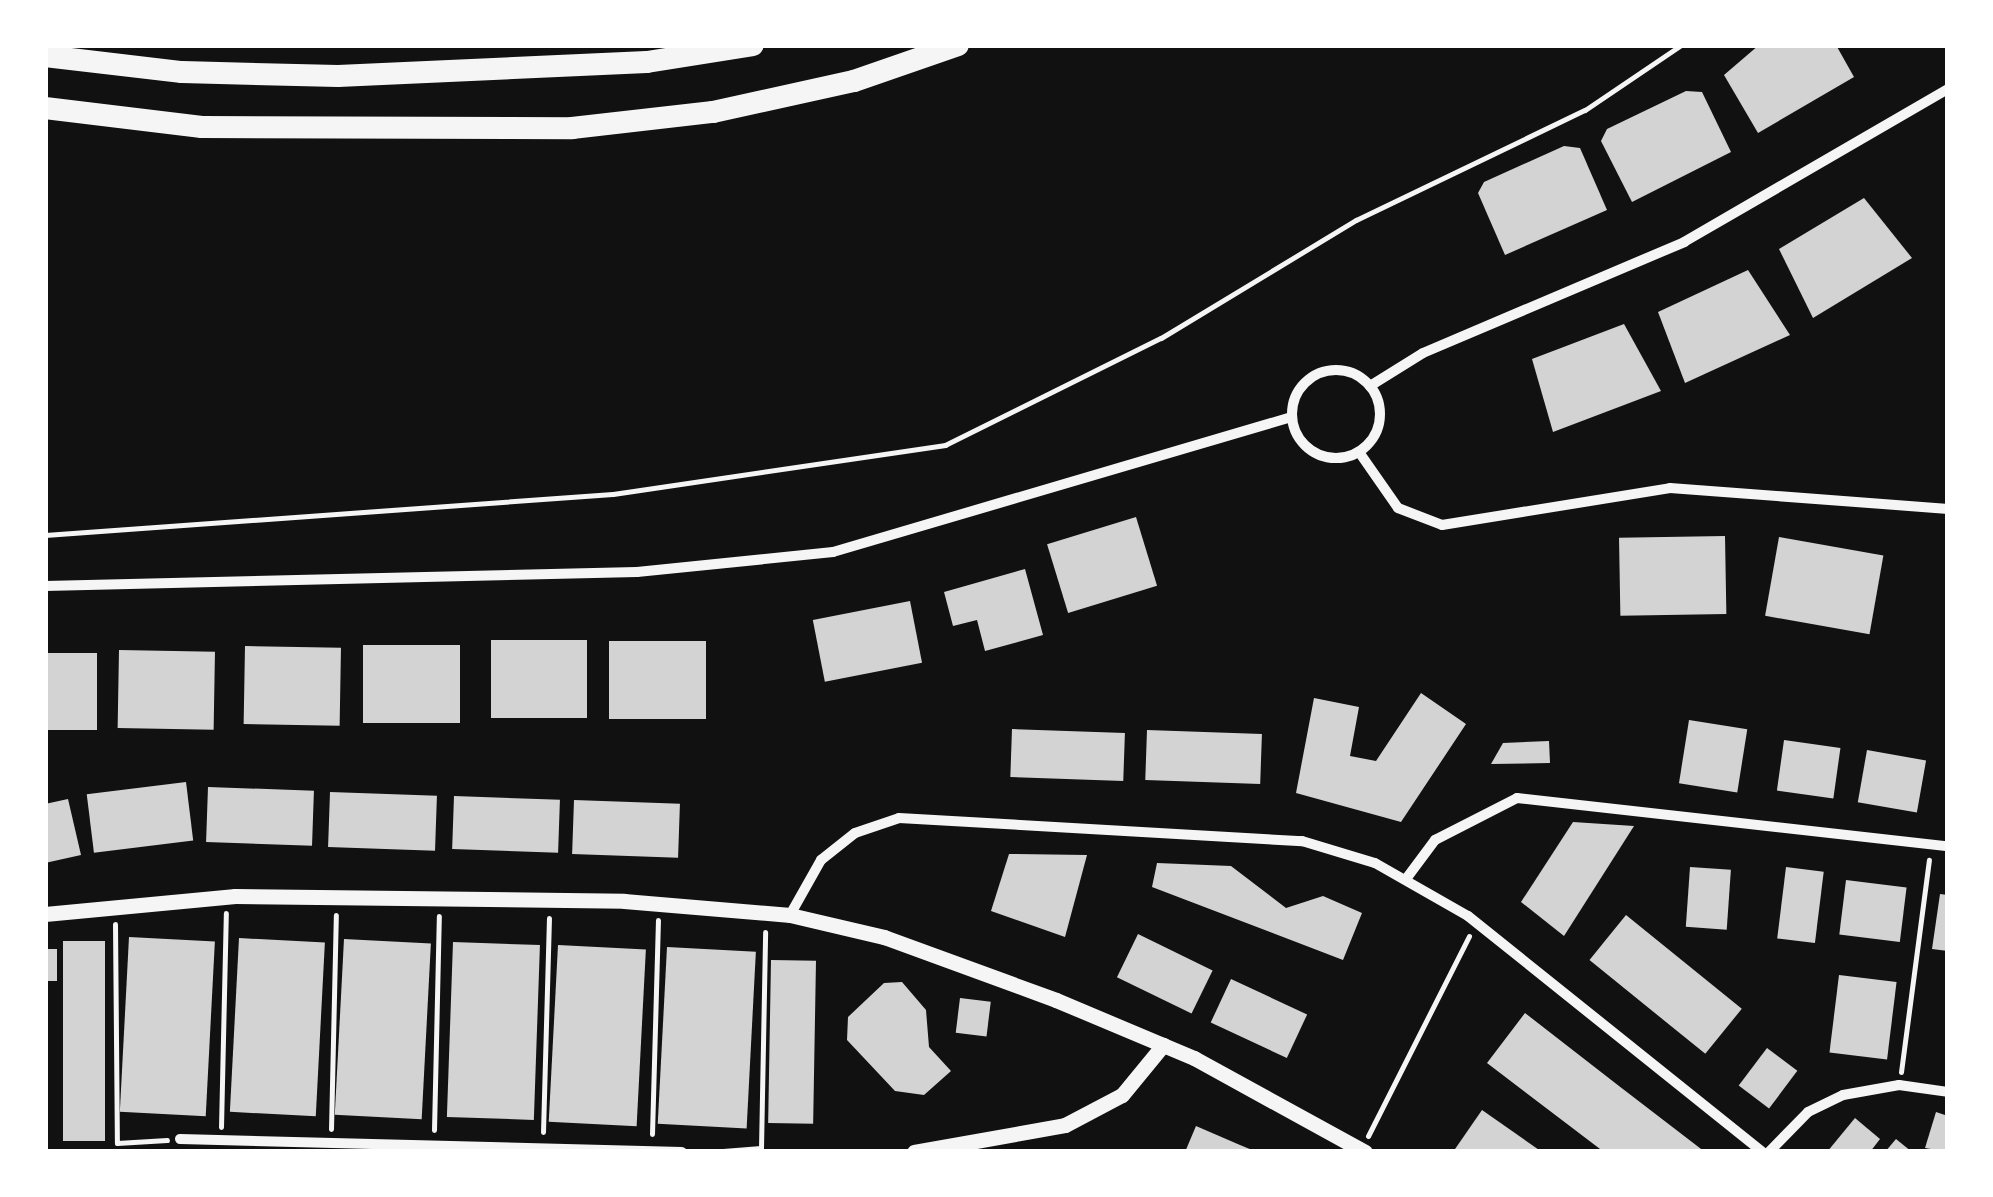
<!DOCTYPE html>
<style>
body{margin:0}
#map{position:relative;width:1993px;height:1197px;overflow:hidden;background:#111;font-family:"Titillium Web",sans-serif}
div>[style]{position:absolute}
.building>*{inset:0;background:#d3d3d3;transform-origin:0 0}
.path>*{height:5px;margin:-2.5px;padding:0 2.5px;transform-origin:2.5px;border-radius:2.5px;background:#f5f5f5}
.minor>*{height:10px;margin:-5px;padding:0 5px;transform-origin:5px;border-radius:5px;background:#f5f5f5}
.minor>.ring{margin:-5px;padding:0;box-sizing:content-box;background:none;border:10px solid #f5f5f5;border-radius:50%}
.tertiary>*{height:15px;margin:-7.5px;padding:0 7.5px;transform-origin:7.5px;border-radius:7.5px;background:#f5f5f5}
.motorway>*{height:22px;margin:-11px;padding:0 11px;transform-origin:11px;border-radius:11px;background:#f5f5f5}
span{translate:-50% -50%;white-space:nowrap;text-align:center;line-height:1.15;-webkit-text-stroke:10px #fff;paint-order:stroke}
.frame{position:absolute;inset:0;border:48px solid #fff;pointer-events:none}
</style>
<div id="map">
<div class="building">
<div style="clip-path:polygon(1759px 45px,1836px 45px,1854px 77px,1758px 133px,1724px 75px)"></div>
<div style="clip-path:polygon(1686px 91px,1702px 92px,1731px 152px,1632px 202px,1601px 141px,1607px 129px)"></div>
<div style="clip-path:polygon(1564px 146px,1580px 148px,1607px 210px,1505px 255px,1478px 193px,1484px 182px)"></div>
<div style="clip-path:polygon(1864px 198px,1912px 258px,1813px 318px,1779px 249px)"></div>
<div style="clip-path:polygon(1748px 270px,1790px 335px,1685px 383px,1658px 312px)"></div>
<div style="clip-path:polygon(1624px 324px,1661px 391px,1553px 432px,1532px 359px)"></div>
<div style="left:1136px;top:517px;width:72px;height:93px;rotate:73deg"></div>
<div style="left:1725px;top:536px;width:78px;height:106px;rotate:89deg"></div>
<div style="left:1779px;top:537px;width:106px;height:80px;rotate:10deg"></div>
<div style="clip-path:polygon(1025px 569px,1043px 635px,985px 651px,977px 620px,953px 626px,944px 592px)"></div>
<div style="left:910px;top:601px;width:63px;height:99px;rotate:79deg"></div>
<div style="left:491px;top:640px;width:96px;height:78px"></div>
<div style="left:609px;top:641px;width:97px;height:78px"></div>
<div style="left:363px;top:645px;width:97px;height:78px"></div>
<div style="left:245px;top:646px;width:96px;height:78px;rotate:1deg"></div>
<div style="left:119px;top:650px;width:96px;height:78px;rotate:1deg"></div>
<div style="left:45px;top:653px;width:52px;height:77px"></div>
<div style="clip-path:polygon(1421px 693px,1466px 724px,1401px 822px,1296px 793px,1314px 698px,1359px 707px,1350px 756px,1376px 761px)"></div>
<div style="left:1689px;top:720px;width:59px;height:64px;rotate:9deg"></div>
<div style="left:1012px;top:729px;width:113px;height:48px;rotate:2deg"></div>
<div style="left:1147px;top:730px;width:115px;height:50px;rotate:2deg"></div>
<div style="left:1784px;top:740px;width:57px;height:51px;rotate:8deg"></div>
<div style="clip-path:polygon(1549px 741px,1550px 763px,1491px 764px,1503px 743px)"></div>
<div style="left:1867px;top:750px;width:60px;height:53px;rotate:10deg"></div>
<div style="left:186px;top:782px;width:59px;height:100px;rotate:83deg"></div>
<div style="left:208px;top:787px;width:106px;height:55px;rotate:2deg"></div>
<div style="left:330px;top:792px;width:107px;height:55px;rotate:2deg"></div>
<div style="left:454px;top:796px;width:106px;height:53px;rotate:2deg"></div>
<div style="clip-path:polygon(68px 799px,81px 855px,45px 863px,45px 804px)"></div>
<div style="left:574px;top:800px;width:106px;height:54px;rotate:2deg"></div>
<div style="clip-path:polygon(1573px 822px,1634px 826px,1564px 936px,1521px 902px)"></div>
<div style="clip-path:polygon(1009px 854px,1087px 855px,1065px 937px,991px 911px)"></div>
<div style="clip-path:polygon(1157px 863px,1231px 866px,1286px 908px,1323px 896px,1362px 913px,1343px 960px,1152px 887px)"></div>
<div style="left:1690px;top:867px;width:41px;height:60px;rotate:4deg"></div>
<div style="left:1786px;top:867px;width:38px;height:72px;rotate:7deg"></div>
<div style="left:1846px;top:880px;width:61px;height:55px;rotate:7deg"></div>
<div style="clip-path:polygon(1940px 894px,1948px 895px,1948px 951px,1932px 949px)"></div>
<div style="left:1626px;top:915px;width:149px;height:58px;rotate:39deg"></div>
<div style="left:1138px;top:934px;width:83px;height:48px;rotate:26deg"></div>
<div style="left:129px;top:937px;width:86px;height:175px;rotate:3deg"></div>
<div style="left:239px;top:938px;width:86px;height:174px;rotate:3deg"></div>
<div style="left:344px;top:939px;width:87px;height:176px;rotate:3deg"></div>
<div style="left:63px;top:941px;width:42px;height:200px"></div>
<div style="left:453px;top:942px;width:87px;height:175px;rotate:2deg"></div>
<div style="left:558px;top:945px;width:88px;height:177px;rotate:3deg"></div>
<div style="left:667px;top:947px;width:89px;height:177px;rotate:3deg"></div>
<div style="left:45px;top:949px;width:12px;height:32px"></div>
<div style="left:771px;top:960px;width:45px;height:163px;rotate:1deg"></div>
<div style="left:1839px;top:975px;width:58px;height:78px;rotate:7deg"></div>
<div style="left:1231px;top:979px;width:84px;height:48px;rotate:25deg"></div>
<div style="clip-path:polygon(902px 982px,926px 1010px,929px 1047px,951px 1071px,924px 1095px,895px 1091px,847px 1040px,848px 1017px,884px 983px)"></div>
<div style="left:960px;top:998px;width:31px;height:35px;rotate:7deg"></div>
<div style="clip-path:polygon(1525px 1013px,1619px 1086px,1705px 1152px,1604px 1152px,1487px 1063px)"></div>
<div style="left:1767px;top:1048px;width:38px;height:47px;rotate:37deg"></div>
<div style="clip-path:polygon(1482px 1110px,1542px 1152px,1453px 1152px)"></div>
<div style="clip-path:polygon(1936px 1112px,1948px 1116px,1948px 1152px,1925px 1148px)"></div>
<div style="clip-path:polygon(1855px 1118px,1880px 1139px,1870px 1152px,1827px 1152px)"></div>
<div style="clip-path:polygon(1196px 1126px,1240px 1145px,1257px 1152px,1185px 1152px)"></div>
<div style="clip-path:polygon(1896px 1139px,1912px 1152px,1885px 1152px)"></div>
</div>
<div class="path">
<div style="left:45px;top:535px;width:569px;rotate:-4.13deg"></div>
<div style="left:613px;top:494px;width:336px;rotate:-8.4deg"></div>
<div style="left:945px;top:445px;width:241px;rotate:-26.4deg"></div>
<div style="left:1161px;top:338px;width:228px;rotate:-31.2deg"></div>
<div style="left:1356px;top:220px;width:254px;rotate:-25.7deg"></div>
<div style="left:1585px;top:110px;width:116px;rotate:-34.1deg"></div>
<div style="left:115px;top:924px;width:219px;rotate:89.5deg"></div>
<div style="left:117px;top:1143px;width:50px;rotate:-3.4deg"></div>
<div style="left:1901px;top:1072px;width:214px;rotate:-82.5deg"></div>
<div style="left:221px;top:1127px;width:214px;rotate:-88.7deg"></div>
<div style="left:331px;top:1129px;width:214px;rotate:-88.7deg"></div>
<div style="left:434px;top:1130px;width:214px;rotate:-88.7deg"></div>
<div style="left:543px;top:1132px;width:214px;rotate:-88.4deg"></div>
<div style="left:652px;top:1134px;width:214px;rotate:-88.4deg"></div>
<div style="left:1368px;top:1136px;width:224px;rotate:-63.2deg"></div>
<div style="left:710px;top:1152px;width:51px;rotate:-4.5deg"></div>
<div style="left:761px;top:1148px;width:216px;rotate:-88.9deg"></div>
</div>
<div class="minor">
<div class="ring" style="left:1292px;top:370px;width:78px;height:78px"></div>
<div style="left:1370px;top:386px;width:62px;rotate:-31.9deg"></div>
<div style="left:1423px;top:353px;width:284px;rotate:-23deg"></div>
<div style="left:1684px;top:242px;width:305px;rotate:-30.1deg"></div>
<div style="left:1359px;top:452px;width:68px;rotate:55.1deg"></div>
<div style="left:1398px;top:508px;width:47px;rotate:21.1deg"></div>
<div style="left:1442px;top:525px;width:231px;rotate:-9.2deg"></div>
<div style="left:1670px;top:488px;width:279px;rotate:4.3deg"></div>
<div style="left:45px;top:586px;width:592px;rotate:-1.35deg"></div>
<div style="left:637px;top:572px;width:197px;rotate:-5.8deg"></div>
<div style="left:833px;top:552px;width:478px;rotate:-16.4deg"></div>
<div style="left:1406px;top:879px;width:49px;rotate:-53.4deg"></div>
<div style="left:1435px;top:840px;width:92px;rotate:-27.1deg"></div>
<div style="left:1517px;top:798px;width:434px;rotate:6.4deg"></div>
<div style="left:790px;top:915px;width:63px;rotate:-60.6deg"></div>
<div style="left:821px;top:860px;width:43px;rotate:-38.5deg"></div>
<div style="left:855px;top:833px;width:46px;rotate:-18.8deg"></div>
<div style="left:899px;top:818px;width:404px;rotate:3.3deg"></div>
<div style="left:1302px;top:841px;width:76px;rotate:16.8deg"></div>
<div style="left:1375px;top:863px;width:107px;rotate:29.7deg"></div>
<div style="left:1468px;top:916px;width:378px;rotate:38.7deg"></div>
<div style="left:180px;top:1139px;width:502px;rotate:1.48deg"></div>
<div style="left:1769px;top:1152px;width:56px;rotate:-45.7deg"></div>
<div style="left:1808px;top:1112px;width:39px;rotate:-26deg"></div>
<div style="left:1843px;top:1095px;width:57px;rotate:-10.1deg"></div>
<div style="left:1899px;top:1085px;width:49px;rotate:8.1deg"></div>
</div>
<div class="tertiary">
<div style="left:45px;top:914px;width:191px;rotate:-5.4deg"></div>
<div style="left:235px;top:896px;width:389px;rotate:0.7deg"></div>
<div style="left:624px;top:901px;width:167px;rotate:4.8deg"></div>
<div style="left:790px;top:915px;width:97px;rotate:13.2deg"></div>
<div style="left:884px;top:937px;width:183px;rotate:20.1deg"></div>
<div style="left:1056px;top:1000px;width:150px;rotate:22.8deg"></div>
<div style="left:1194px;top:1058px;width:195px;rotate:28.8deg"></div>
<div style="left:914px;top:1152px;width:153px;rotate:-10.1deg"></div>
<div style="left:1065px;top:1125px;width:64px;rotate:-27.8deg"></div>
<div style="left:1122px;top:1095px;width:65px;rotate:-50.6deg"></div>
</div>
<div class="motorway">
<div style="left:45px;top:56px;width:138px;rotate:6.7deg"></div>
<div style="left:182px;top:72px;width:156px;rotate:1.5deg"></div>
<div style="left:338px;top:76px;width:309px;rotate:-2.6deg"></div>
<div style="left:647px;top:62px;width:107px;rotate:-9.1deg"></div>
<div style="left:45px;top:108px;width:158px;rotate:6.9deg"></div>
<div style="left:202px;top:127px;width:370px;rotate:0.2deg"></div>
<div style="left:572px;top:128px;width:142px;rotate:-6.5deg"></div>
<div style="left:713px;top:112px;width:144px;rotate:-12.4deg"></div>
<div style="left:854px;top:81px;width:110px;rotate:-19.1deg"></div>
</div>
<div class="frame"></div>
</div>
